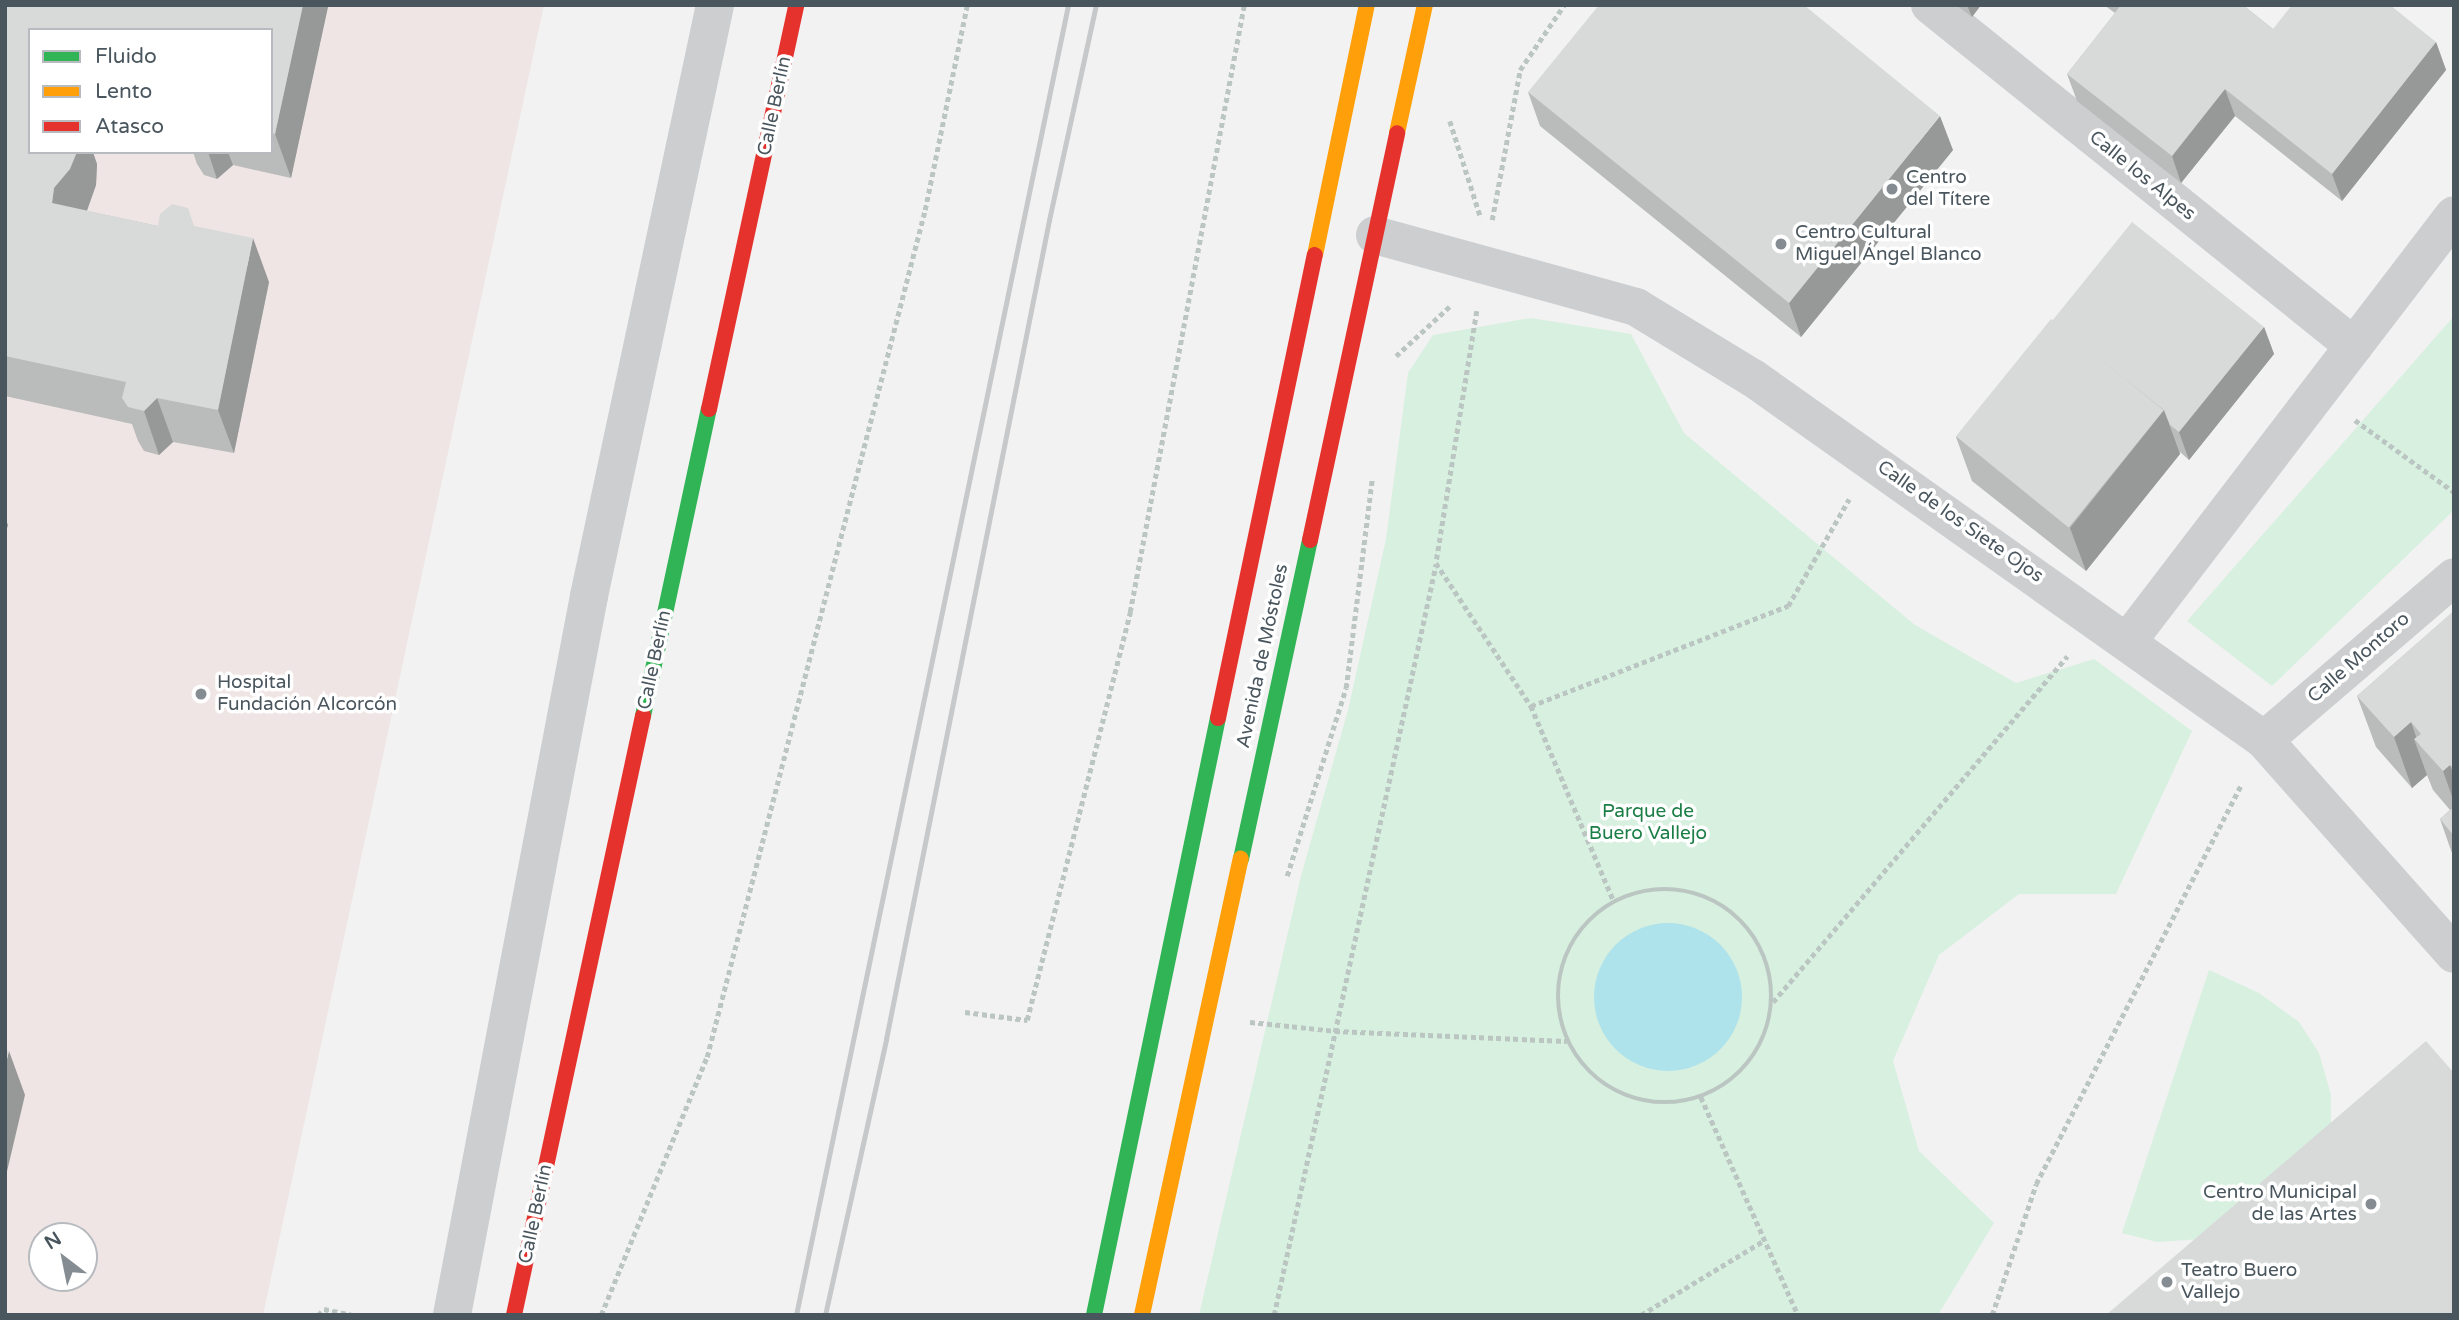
<!DOCTYPE html>
<meta charset="utf-8">
<style>
body{margin:0}
#map{position:relative;width:2459px;height:1320px;overflow:hidden;background:#f2f2f2;font-family:"Varela Round",sans-serif}
div>[style]{position:absolute}
.medical>*{inset:0;background:#efe5e4}
.green>*{inset:0;background:#d8f0e0}
.water>*{inset:0;background:#afe3ec}
.round{border-radius:50%}
.path>*{height:4.5px;margin-top:-2.25px;transform-origin:0;background:repeating-linear-gradient(90deg,#bbc6c2 0 5px,transparent 0 8.5px)}
.path>.ring{margin:-2.25px;padding:0;box-sizing:content-box;background:none;border:4.5px solid #bbc6c2;border-radius:50%}
.street>*{height:38px;margin:-19px;padding:0 19px;transform-origin:19px;border-radius:19px;background:#ccced0}
.fast>*{height:16px;margin:-8px;padding:0 8px;transform-origin:8px;border-radius:8px;background:#30b455}
.slow>*{height:16px;margin:-8px;padding:0 8px;transform-origin:8px;border-radius:8px;background:#ff9f0a}
.jam>*{height:16px;margin:-8px;padding:0 8px;transform-origin:8px;border-radius:8px;background:#e5322d}
.rail>*{height:5px;margin:-2.5px;padding:0 2.5px;transform-origin:2.5px;border-radius:2.5px;background:#c7c8ca}
.wall>*{inset:0;background:#babbbb}
.shaded-wall>*{inset:0;background:#979999}
.building>*{inset:0;background:#d8dada;transform-origin:0 0}
.dots>*{width:19px;height:19px;translate:-50% -50%;box-sizing:border-box;border:4px solid #fff;border-radius:50%}
span{translate:-50% -50%;white-space:nowrap;text-align:center;line-height:1.15;-webkit-text-stroke:7px #fff;paint-order:stroke}
.street-label{font-size:19px;color:#4a565e}
.poi-label{font-size:19px;color:#4a565e}
.left{translate:0 -50%;text-align:left}
.right{translate:-100% -50%;text-align:right}
.park-label{font-size:19px;color:#1c7e47}
.frame{position:absolute;inset:0;border:7px solid #4a565e;pointer-events:none}
.legend{position:absolute;left:28px;top:28px;width:245px;height:126px;box-sizing:border-box;background:#fff;border:2px solid #b7bbbf;margin:0;padding:9px 12px;list-style:none;font-size:21px;color:#4a565e}
.legend li{display:flex;align-items:center;gap:14px;height:35px}
.legend b{width:35px;border:2px solid #b7bbbf}
.north{position:absolute;left:28px;top:1222px;width:70px;height:70px;box-sizing:border-box;background:#fff;border:2px solid #b7bbbf;border-radius:50%;rotate:328deg;font-size:19px;font-weight:700;line-height:28px;text-align:center;color:#4a565e}
.north::after{content:'';display:block;margin:auto;width:24px;height:32px;background:#858d92;clip-path:polygon(50% 0,100% 100%,50% 72%,0 100%)}
</style>
<div id="map">
<div class="medical">
<div style="clip-path:polygon(evenodd,5px 5px,544px 5px,263px 1315px,5px 1315px,5px 5px,30px 30px,271px 30px,271px 152px,30px 152px,30px 30px,5px 5px,42px 1236px,84px 1236px,84px 1278px,42px 1278px,42px 1236px)"></div>
</div>
<div class="green">
<div style="clip-path:polygon(2454px 316px,2454px 510px,2272px 686px,2187px 621px)"></div>
<div style="clip-path:polygon(1531px 318px,1631px 334px,1684px 433px,1915px 625px,2016px 683px,2094px 659px,2192px 731px,2116px 894px,2019px 894px,1939px 955px,1893px 1061px,1919px 1151px,1994px 1223px,1938px 1315px,1199px 1315px,1301px 876px,1348px 710px,1386px 539px,1408px 373px,1433px 335px)"></div>
<div style="clip-path:polygon(2209px 970px,2259px 993px,2299px 1022px,2319px 1053px,2331px 1095px,2331px 1131px,2216px 1238px,2157px 1242px,2122px 1233px)"></div>
</div>
<div class="water">
<div class="round" style="left:1594px;top:923px;width:148px;height:148px"></div>
</div>
<div class="path">
<div style="left:1450px;top:121px;width:102px;rotate:72.3deg"></div>
<div style="left:1492px;top:220px;width:153px;rotate:-79.4deg"></div>
<div style="left:1520px;top:70px;width:78px;rotate:-55.9deg"></div>
<div style="left:1477px;top:311px;width:255px;rotate:99.2deg"></div>
<div style="left:1436px;top:563px;width:172px;rotate:56.4deg"></div>
<div style="left:1531px;top:706px;width:213px;rotate:67deg"></div>
<div style="left:1396px;top:356px;width:75px;rotate:-42.8deg"></div>
<div style="left:2355px;top:420px;width:122px;rotate:36deg"></div>
<div style="left:1531px;top:706px;width:276px;rotate:-21.3deg"></div>
<div style="left:1788px;top:606px;width:123px;rotate:-60.3deg"></div>
<div style="left:1287px;top:876px;width:197px;rotate:-72.6deg"></div>
<div style="left:1346px;top:688px;width:211px;rotate:-82.9deg"></div>
<div class="ring" style="left:1558px;top:889px;width:209.5px;height:209.5px"></div>
<div style="left:1773px;top:1002px;width:454px;rotate:-49.6deg"></div>
<div style="left:965px;top:1012px;width:63px;rotate:7.4deg"></div>
<div style="left:1027px;top:1020px;width:421px;rotate:-75.8deg"></div>
<div style="left:1130px;top:612px;width:618px;rotate:-79.36deg"></div>
<div style="left:1250px;top:1022px;width:85px;rotate:6deg"></div>
<div style="left:1335px;top:1031px;width:232px;rotate:2.5deg"></div>
<div style="left:1701px;top:1097px;width:239px;rotate:66deg"></div>
<div style="left:318px;top:1315px;width:8px;rotate:-45deg"></div>
<div style="left:324px;top:1309px;width:29px;rotate:12deg"></div>
<div style="left:601px;top:1315px;width:279px;rotate:-67.7deg"></div>
<div style="left:707px;top:1057px;width:875px;rotate:-75.57deg"></div>
<div style="left:925px;top:210px;width:209px;rotate:-78.4deg"></div>
<div style="left:1274px;top:1315px;width:768px;rotate:-77.83deg"></div>
<div style="left:1641px;top:1315px;width:143px;rotate:-31.2deg"></div>
<div style="left:1992px;top:1315px;width:138px;rotate:-71.4deg"></div>
<div style="left:2036px;top:1184px;width:449px;rotate:-62.8deg"></div>
</div>
<div class="street">
<div style="left:1930px;top:5px;width:544px;rotate:38.81deg"></div>
<div style="left:1375px;top:235px;width:271px;rotate:15.4deg"></div>
<div style="left:1636px;top:307px;width:137px;rotate:31.3deg"></div>
<div style="left:1753px;top:378px;width:626px;rotate:35.31deg"></div>
<div style="left:2264px;top:740px;width:286px;rotate:48.4deg"></div>
<div style="left:2128px;top:641px;width:536px;rotate:-52.57deg"></div>
<div style="left:2264px;top:740px;width:250px;rotate:-40.6deg"></div>
<div style="left:452px;top:1315px;width:732px;rotate:-79.21deg"></div>
<div style="left:589px;top:596px;width:604px;rotate:-77.96deg"></div>
</div>
<div class="fast">
<div style="left:643px;top:716px;width:314px;rotate:-77.9deg"></div>
<div style="left:1241px;top:859px;width:326px;rotate:-77.8deg"></div>
<div style="left:1094px;top:1315px;width:610px;rotate:-78.27deg"></div>
</div>
<div class="slow">
<div style="left:1397px;top:133px;width:131px;rotate:-77.7deg"></div>
<div style="left:1315px;top:255px;width:255px;rotate:-78.3deg"></div>
<div style="left:1142px;top:1315px;width:467px;rotate:-77.8deg"></div>
</div>
<div class="jam">
<div style="left:709px;top:409px;width:413px;rotate:-77.8deg"></div>
<div style="left:1310px;top:540px;width:416px;rotate:-77.9deg"></div>
<div style="left:1218px;top:718px;width:473px;rotate:-78.2deg"></div>
<div style="left:514px;top:1315px;width:613px;rotate:-77.85deg"></div>
</div>
<div class="rail">
<div style="left:796px;top:1315px;width:1338px;rotate:-78.27deg"></div>
<div style="left:825px;top:1315px;width:283px;rotate:-77.5deg"></div>
<div style="left:886px;top:1039px;width:835px;rotate:-78.74deg"></div>
<div style="left:1049px;top:220px;width:220px;rotate:-77.7deg"></div>
</div>
<div class="wall">
<div style="clip-path:polygon(5px 5px,328px 5px,291px 178px,233px 165px,217px 179px,204px 175px,197px 164px,193px 152px,271px 152px,271px 30px,30px 30px,97px 164px,96px 185px,87px 211px,158px 226px,194px 226px,269px 282px,234px 453px,173px 442px,159px 455px,144px 451px,138px 441px,132px 424px,5px 396px)"></div>
<div style="clip-path:polygon(1956px 5px,1981px 5px,1972px 17px)"></div>
<div style="clip-path:polygon(2104px 5px,2243px 5px,2273px 29px,2436px 42px,2446px 70px,2342px 201px,2235px 116px,2181px 183px,2077px 101px,2067px 74px,2115px 13px)"></div>
<div style="clip-path:polygon(1528px 92px,1953px 150px,1801px 337px,1540px 126px)"></div>
<div style="clip-path:polygon(2052px 321px,2264px 327px,2274px 354px,2189px 460px,2180px 452px,2180px 454px,2086px 571px,1972px 481px,1956px 437px)"></div>
<div style="clip-path:polygon(2454px 611px,2454px 859px,2440px 819px,2450px 810px,2433px 790px,2427px 775px,2412px 788px,2376px 747px,2357px 696px)"></div>
</div>
<div class="shaded-wall">
<div style="clip-path:polygon(303px 5px,328px 5px,328px 7px,291px 178px,275px 134px)"></div>
<div style="clip-path:polygon(1967px 5px,1981px 5px,1972px 17px)"></div>
<div style="clip-path:polygon(2436px 42px,2446px 70px,2342px 201px,2332px 174px)"></div>
<div style="clip-path:polygon(2225px 89px,2235px 116px,2181px 183px,2172px 156px)"></div>
<div style="clip-path:polygon(1940px 116px,1953px 150px,1801px 337px,1789px 303px)"></div>
<div style="clip-path:polygon(77px 152px,93px 152px,97px 164px,96px 185px,86px 213px,52px 203px,54px 188px)"></div>
<div style="clip-path:polygon(208px 152px,228px 152px,233px 165px,217px 179px)"></div>
<div style="clip-path:polygon(253px 238px,269px 282px,234px 453px,218px 410px)"></div>
<div style="clip-path:polygon(2264px 327px,2274px 354px,2189px 460px,2179px 432px)"></div>
<div style="clip-path:polygon(157px 398px,173px 442px,159px 455px,144px 411px)"></div>
<div style="clip-path:polygon(2164px 410px,2180px 454px,2086px 571px,2070px 528px)"></div>
<div style="clip-path:polygon(5px 518px,8px 525px,5px 535px)"></div>
<div style="clip-path:polygon(2411px 722px,2419px 745px,2414px 739px,2427px 775px,2412px 788px,2394px 737px)"></div>
<div style="clip-path:polygon(2450px 765px,2454px 776px,2454px 784px,2453px 783px,2454px 786px,2454px 802px,2443px 771px)"></div>
<div style="clip-path:polygon(9px 1051px,25px 1095px,5px 1180px,5px 1067px)"></div>
</div>
<div class="building">
<div style="clip-path:polygon(5px 5px,303px 5px,275px 134px,271px 133px,271px 30px,30px 30px,30px 152px,77px 152px,70px 169px,54px 188px,52px 203px,158px 226px,160px 214px,172px 204px,188px 208px,194px 226px,253px 238px,218px 410px,157px 398px,144px 411px,128px 407px,122px 398px,126px 382px,5px 356px)"></div>
<div style="clip-path:polygon(1599px 5px,1804px 5px,1940px 116px,1789px 303px,1528px 92px)"></div>
<div style="clip-path:polygon(2121px 5px,2243px 5px,2273px 29px,2292px 5px,2390px 5px,2436px 42px,2332px 174px,2225px 89px,2172px 156px,2067px 74px)"></div>
<div style="clip-path:polygon(2132px 222px,2264px 327px,2179px 432px,2170px 425px,2164px 410px,2052px 321px)"></div>
<div style="left:2051px;top:319px;width:145px;height:151px;rotate:39deg"></div>
<div style="clip-path:polygon(2454px 611px,2454px 769px,2450px 765px,2443px 771px,2414px 739px,2421px 734px,2411px 722px,2394px 737px,2357px 696px)"></div>
<div style="clip-path:polygon(2454px 807px,2454px 836px,2440px 819px)"></div>
<div style="clip-path:polygon(2426px 1041px,2454px 1073px,2454px 1315px,2106px 1315px)"></div>
<div style="clip-path:polygon(5px 1050px,9px 1051px,5px 1067px)"></div>
</div>
<div class="dots">
<div style="left:1892px;top:189px;background:#858d92"></div>
<div style="left:1781px;top:244px;background:#858d92"></div>
<div style="left:201px;top:694px;background:#858d92"></div>
<div style="left:2371px;top:1204px;background:#858d92"></div>
<div style="left:2167px;top:1282px;background:#858d92"></div>
</div>
<div class="street-label">
<span style="left:775px;top:106px;rotate:-78deg">Calle Berlín</span>
<span style="left:2142px;top:176px;rotate:39deg">Calle los Alpes</span>
<span style="left:1960px;top:522px;rotate:35deg">Calle de los Siete Ojos</span>
<span style="left:1263px;top:656px;rotate:-78deg">Avenida de Móstoles</span>
<span style="left:2359px;top:658px;rotate:-41deg">Calle Montoro</span>
<span style="left:655px;top:660px;rotate:-78deg">Calle Berlín</span>
<span style="left:536px;top:1214px;rotate:-78deg">Calle Berlín</span>
</div>
<div class="poi-label">
<span class="left" style="left:1906px;top:189px">Centro<br>del Títere</span>
<span class="left" style="left:1795px;top:244px">Centro Cultural<br>Miguel Ángel Blanco</span>
<span class="left" style="left:217px;top:694px">Hospital<br>Fundación Alcorcón</span>
<span class="right" style="left:2357px;top:1204px">Centro Municipal<br>de las Artes</span>
<span class="left" style="left:2181px;top:1282px">Teatro Buero<br>Vallejo</span>
</div>
<div class="park-label">
<span style="left:1648px;top:823px">Parque de<br>Buero Vallejo</span>
</div>
<div class="frame"></div>
<ul class="legend">
<li><b style="height:9px;background:#30b455"></b>Fluido</li>
<li><b style="height:9px;background:#ff9f0a"></b>Lento</li>
<li><b style="height:9px;background:#e5322d"></b>Atasco</li>
</ul>
<div class="north">N</div>
</div>
